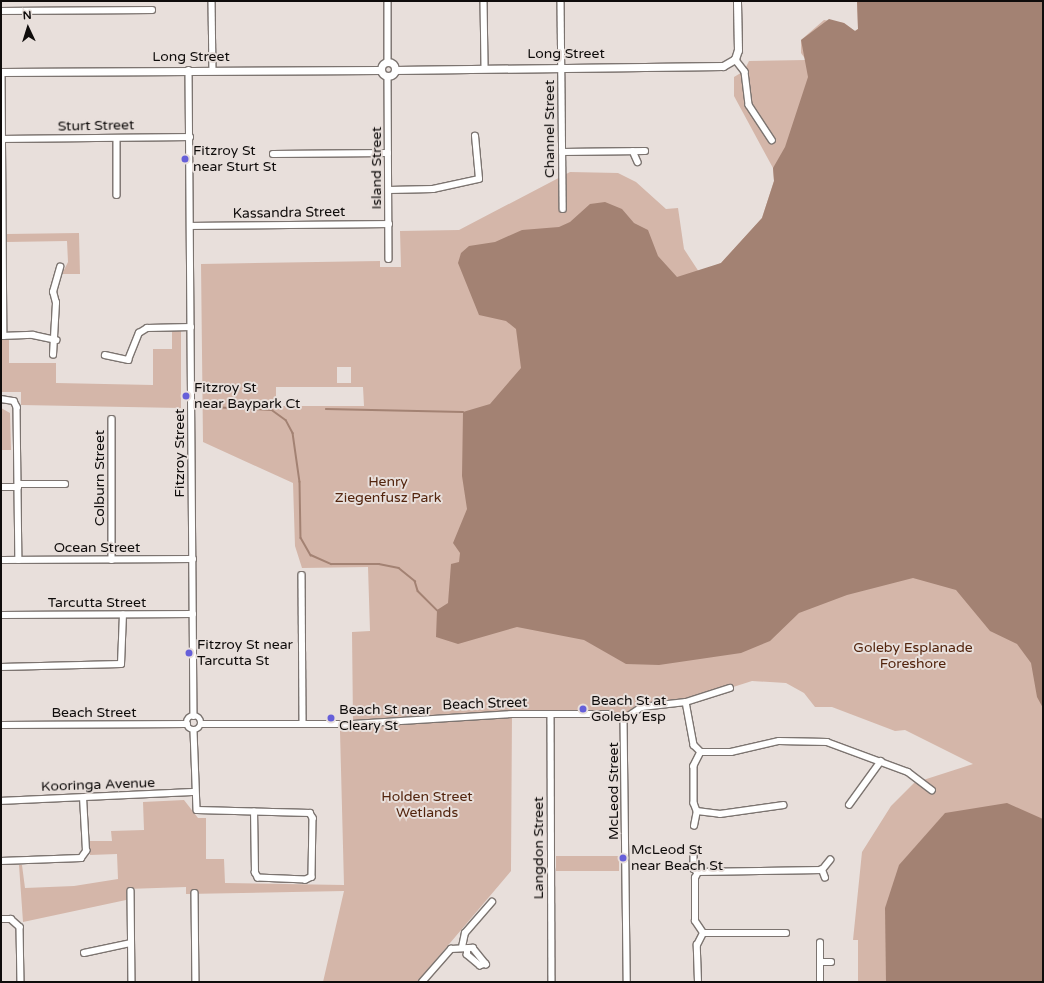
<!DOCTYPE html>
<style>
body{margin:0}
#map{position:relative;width:1044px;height:983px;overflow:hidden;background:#e8dfdb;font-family:"Varela Round",sans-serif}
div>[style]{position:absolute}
.green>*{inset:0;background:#d4b6a9;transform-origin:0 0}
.water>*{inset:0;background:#a38273}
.stream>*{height:1.5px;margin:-0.75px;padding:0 0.75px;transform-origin:0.75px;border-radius:0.75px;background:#a38273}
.roads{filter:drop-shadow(1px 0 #7c7470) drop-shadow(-1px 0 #7c7470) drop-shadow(0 1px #7c7470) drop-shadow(0 -1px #7c7470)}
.street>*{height:5.5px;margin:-2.75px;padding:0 2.75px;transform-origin:2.75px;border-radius:2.75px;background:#fff}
.street>.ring{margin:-2.75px;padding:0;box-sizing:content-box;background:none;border:5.5px solid #fff;border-radius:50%}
.secondary>*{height:7px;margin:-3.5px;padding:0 3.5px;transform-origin:3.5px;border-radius:3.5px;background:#fff}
.secondary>.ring{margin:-3.5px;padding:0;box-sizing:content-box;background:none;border:7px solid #fff;border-radius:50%}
.dots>*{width:11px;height:11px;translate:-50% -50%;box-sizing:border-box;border:2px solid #e8dfdb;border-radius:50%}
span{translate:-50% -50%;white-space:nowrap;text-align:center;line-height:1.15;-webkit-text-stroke:4px #e8dfdb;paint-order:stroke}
.street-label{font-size:14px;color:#0f0c0b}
.poi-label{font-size:14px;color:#0f0c0b}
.left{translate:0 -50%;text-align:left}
.park-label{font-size:14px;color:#52240d}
.frame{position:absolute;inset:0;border:2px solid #0f0c0b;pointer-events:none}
.north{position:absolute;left:8px;top:8px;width:40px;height:40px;-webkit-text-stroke:3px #e8dfdb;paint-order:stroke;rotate:356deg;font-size:11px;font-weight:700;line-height:16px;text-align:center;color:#0f0c0b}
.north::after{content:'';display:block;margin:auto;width:14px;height:18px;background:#0f0c0b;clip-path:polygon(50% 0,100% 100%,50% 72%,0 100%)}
</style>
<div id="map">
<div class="green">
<div style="clip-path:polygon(evenodd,857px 1px,1043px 556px,1043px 915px,992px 982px,858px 982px,858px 940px,853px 940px,862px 852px,891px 806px,914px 783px,973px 764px,905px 730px,895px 731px,832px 707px,815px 707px,804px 693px,786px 683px,752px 681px,686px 702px,642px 707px,624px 719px,617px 715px,512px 714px,511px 871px,417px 982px,323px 982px,344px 891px,186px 894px,186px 887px,127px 889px,126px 900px,23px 922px,19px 865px,22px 865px,25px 888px,74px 886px,118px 879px,117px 854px,90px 855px,90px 841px,112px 841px,111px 831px,144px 830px,143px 802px,184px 800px,198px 818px,206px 818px,206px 859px,224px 859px,225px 883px,344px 885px,340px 731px,353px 723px,352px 632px,370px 631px,368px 567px,302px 568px,295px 546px,293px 483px,203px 442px,201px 264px,380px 261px,380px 267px,401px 267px,400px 231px,459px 230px,570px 172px,618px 173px,636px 182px,666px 209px,678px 208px,684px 249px,699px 272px,721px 263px,762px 218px,774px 181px,773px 168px,734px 96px,734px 77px,744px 71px,749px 61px,806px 60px,801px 53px,801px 40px,824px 20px,844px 23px,855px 31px,858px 29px,857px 1px,337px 367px,351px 367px,351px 383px,337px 383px,337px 367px,857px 1px,276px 387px,363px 387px,364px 406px,276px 406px,276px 387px)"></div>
<div style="clip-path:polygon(79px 233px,80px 274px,62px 274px,68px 262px,67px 241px,7px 242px,7px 234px)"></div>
<div style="clip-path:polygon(172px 330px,181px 330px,181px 408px,21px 405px,21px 392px,1px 392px,1px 340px,9px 340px,9px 363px,56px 363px,56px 383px,153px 385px,153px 349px,172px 349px)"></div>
<div style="clip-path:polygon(1px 408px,10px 413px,11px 450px,1px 450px)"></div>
<div style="left:619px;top:856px;width:15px;height:63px;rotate:90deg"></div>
</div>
<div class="water">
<div style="clip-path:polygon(857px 1px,1043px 1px,1043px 708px,1037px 697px,1031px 663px,1017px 644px,990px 631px,956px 590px,913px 578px,847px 595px,799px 613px,770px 641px,741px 653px,659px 665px,626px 664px,584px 640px,517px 627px,458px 644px,436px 637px,437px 610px,448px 603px,451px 564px,459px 562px,460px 553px,453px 543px,467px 509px,462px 476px,463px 412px,490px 404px,521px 368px,516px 329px,506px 321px,479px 315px,458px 263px,461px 253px,469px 246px,495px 242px,522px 230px,559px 227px,570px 222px,590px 204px,605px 202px,622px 209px,634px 223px,648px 230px,658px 256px,677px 277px,721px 263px,762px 218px,774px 181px,773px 168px,785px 147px,808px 77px,801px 40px,829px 19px,844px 23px,855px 31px,858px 29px)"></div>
<div style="clip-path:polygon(1007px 803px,1043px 819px,1043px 982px,886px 982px,885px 908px,899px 865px,945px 813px)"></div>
</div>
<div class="stream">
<div style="left:211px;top:407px;width:61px;rotate:2.8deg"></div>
<div style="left:272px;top:410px;width:17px;rotate:36deg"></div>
<div style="left:286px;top:420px;width:15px;rotate:62deg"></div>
<div style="left:293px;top:433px;width:49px;rotate:81.9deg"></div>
<div style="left:300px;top:482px;width:56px;rotate:89deg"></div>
<div style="left:301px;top:538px;width:20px;rotate:60deg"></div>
<div style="left:311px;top:555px;width:22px;rotate:24deg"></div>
<div style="left:331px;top:564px;width:48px"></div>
<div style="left:379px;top:564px;width:20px;rotate:11deg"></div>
<div style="left:399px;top:568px;width:21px;rotate:39deg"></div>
<div style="left:415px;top:581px;width:10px;rotate:73deg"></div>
<div style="left:418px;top:591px;width:27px;rotate:45deg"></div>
<div style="left:326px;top:409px;width:137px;rotate:1.3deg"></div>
</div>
<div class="roads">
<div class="street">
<div style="left:212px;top:1px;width:69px;rotate:89.2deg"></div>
<div style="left:388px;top:1px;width:60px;rotate:90deg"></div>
<div style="left:484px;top:1px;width:66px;rotate:89.1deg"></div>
<div style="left:561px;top:1px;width:208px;rotate:89.4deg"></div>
<div style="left:1px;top:11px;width:151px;rotate:-0.4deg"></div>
<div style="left:735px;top:59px;width:16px;rotate:52deg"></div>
<div style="left:745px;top:72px;width:33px;rotate:83deg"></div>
<div style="left:749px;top:105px;width:42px;rotate:56.7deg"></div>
<div style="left:189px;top:70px;width:646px;rotate:89.56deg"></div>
<div style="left:2px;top:72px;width:264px;rotate:89.6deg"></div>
<div style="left:388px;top:76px;width:183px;rotate:89.7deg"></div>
<div style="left:117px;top:138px;width:57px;rotate:90deg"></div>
<div style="left:2px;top:139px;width:188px;rotate:-0.6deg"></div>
<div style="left:633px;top:151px;width:12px;rotate:66deg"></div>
<div style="left:562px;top:152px;width:83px;rotate:-0.7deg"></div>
<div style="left:273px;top:154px;width:115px;rotate:-0.5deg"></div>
<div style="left:389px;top:190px;width:44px;rotate:-1.3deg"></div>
<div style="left:433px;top:189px;width:47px;rotate:-12.3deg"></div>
<div style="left:479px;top:179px;width:43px;rotate:-95.3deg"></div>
<div style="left:190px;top:226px;width:199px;rotate:-0.6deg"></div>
<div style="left:1px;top:336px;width:32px;rotate:-2deg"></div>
<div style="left:33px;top:335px;width:24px;rotate:12deg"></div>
<div style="left:53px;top:355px;width:52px;rotate:-86.7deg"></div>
<div style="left:56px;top:303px;width:11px;rotate:-105deg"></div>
<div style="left:53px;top:292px;width:26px;rotate:-74deg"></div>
<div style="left:105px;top:355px;width:24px;rotate:12deg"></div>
<div style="left:128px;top:360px;width:29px;rotate:-68deg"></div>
<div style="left:139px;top:333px;width:9px;rotate:-32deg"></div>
<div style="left:147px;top:328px;width:44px;rotate:-1.3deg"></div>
<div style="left:1px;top:399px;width:13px;rotate:9deg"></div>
<div style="left:14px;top:401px;width:7px;rotate:63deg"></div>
<div style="left:17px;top:407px;width:153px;rotate:89.3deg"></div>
<div style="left:112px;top:419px;width:141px;rotate:90deg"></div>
<div style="left:18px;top:484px;width:47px"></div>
<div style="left:1px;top:487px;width:17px"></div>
<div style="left:1px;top:560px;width:192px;rotate:-0.3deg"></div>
<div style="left:302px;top:575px;width:149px;rotate:89.6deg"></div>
<div style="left:1px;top:615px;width:192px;rotate:-0.3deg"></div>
<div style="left:1px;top:667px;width:120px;rotate:-1.4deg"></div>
<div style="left:121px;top:664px;width:49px;rotate:-87.7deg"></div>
<div style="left:686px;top:702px;width:44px;rotate:79.5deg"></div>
<div style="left:694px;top:745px;width:10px;rotate:45deg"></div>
<div style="left:701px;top:752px;width:16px;rotate:117deg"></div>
<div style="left:694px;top:766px;width:37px;rotate:90deg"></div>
<div style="left:694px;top:803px;width:9px;rotate:69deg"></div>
<div style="left:697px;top:811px;width:23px;rotate:7deg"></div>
<div style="left:720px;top:814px;width:64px;rotate:-8.1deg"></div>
<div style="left:551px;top:715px;width:267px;rotate:89.8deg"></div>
<div class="ring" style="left:187px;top:716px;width:8.5px;height:8.5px"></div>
<div style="left:624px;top:719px;width:263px;rotate:89.3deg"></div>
<div style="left:624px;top:719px;width:22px;rotate:-34deg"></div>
<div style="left:642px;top:707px;width:44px;rotate:-6.5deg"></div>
<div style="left:686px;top:702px;width:46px;rotate:-17.7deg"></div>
<div style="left:201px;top:724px;width:152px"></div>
<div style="left:353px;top:724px;width:159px;rotate:-3.6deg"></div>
<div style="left:512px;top:714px;width:95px"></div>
<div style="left:607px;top:714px;width:18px;rotate:16deg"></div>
<div style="left:1px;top:725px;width:186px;rotate:-0.3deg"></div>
<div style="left:194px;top:731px;width:79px;rotate:87.8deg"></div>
<div style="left:197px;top:810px;width:113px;rotate:1.5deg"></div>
<div style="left:310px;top:813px;width:6px;rotate:59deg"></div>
<div style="left:313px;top:818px;width:59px;rotate:91deg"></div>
<div style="left:312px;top:877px;width:7px;rotate:153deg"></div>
<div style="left:306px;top:880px;width:48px;rotate:-177.6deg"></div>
<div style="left:258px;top:878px;width:6px;rotate:-121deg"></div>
<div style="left:255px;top:873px;width:61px;rotate:-90.9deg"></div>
<div style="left:701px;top:752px;width:30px"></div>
<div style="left:731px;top:752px;width:49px;rotate:-12.9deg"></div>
<div style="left:779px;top:741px;width:48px;rotate:1.2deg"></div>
<div style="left:827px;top:742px;width:86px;rotate:20.3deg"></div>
<div style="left:908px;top:772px;width:30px;rotate:37deg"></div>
<div style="left:1px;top:801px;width:194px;rotate:-2.7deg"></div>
<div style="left:849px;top:805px;width:54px;rotate:-54deg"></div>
<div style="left:694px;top:826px;width:15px;rotate:-79deg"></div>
<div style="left:694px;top:851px;width:18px;rotate:90deg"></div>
<div style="left:694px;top:869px;width:5px;rotate:37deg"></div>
<div style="left:1px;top:861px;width:80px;rotate:-2.1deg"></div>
<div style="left:81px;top:858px;width:9px;rotate:-54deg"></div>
<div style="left:86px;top:851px;width:53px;rotate:-93.2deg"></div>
<div style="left:825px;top:878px;width:9px;rotate:-111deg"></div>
<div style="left:822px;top:870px;width:13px;rotate:-51deg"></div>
<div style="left:131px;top:891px;width:91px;rotate:89.4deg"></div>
<div style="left:195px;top:893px;width:89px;rotate:89.4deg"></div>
<div style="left:1px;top:919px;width:10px"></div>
<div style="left:11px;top:919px;width:12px;rotate:42deg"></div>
<div style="left:20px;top:927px;width:55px;rotate:89deg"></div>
<div style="left:703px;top:933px;width:83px"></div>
<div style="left:462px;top:947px;width:14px;rotate:-78deg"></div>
<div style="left:465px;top:933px;width:41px;rotate:-48.9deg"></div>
<div style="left:84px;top:953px;width:48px;rotate:-12deg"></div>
<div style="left:820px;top:962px;width:11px"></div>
<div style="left:422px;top:982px;width:44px;rotate:-48.7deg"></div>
<div style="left:451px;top:949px;width:22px;rotate:-3deg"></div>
<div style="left:473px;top:948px;width:21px;rotate:51deg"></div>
<div style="left:486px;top:964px;width:6px;rotate:162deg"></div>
<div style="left:480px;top:966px;width:17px;rotate:-140deg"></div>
<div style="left:467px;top:955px;width:6px;rotate:-90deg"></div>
<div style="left:698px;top:982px;width:37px;rotate:-92deg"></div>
<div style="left:697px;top:945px;width:13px;rotate:-63deg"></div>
<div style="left:703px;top:933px;width:14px;rotate:-124deg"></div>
<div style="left:695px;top:921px;width:43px;rotate:-90deg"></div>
<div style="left:695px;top:878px;width:7px;rotate:-63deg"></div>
<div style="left:698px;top:872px;width:124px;rotate:-0.9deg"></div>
<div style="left:820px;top:982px;width:39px;rotate:-90deg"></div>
</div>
<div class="secondary">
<div class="ring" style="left:381px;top:62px;width:7px;height:7px"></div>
<div style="left:395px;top:70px;width:328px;rotate:-0.7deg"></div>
<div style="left:723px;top:66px;width:14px;rotate:-30deg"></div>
<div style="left:735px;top:59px;width:9px;rotate:-72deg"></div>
<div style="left:738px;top:50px;width:49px;rotate:-91.2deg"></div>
<div style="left:1px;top:72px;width:379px;rotate:-0.3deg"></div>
</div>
</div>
<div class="dots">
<div style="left:185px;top:159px;background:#665fd9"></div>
<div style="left:186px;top:396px;background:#665fd9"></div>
<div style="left:189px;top:653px;background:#665fd9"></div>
<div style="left:583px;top:709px;background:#665fd9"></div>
<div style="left:331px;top:718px;background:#665fd9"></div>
<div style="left:623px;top:858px;background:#665fd9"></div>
</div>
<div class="street-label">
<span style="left:566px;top:54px">Long Street</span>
<span style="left:191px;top:57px">Long Street</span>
<span style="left:96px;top:126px;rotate:-1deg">Sturt Street</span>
<span style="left:550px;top:129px;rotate:-90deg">Channel Street</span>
<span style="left:377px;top:168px;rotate:-90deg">Island Street</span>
<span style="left:289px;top:213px;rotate:-1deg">Kassandra Street</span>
<span style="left:180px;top:453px;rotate:-90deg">Fitzroy Street</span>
<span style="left:100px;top:478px;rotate:-90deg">Colburn Street</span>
<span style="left:97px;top:548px">Ocean Street</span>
<span style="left:97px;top:603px">Tarcutta Street</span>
<span style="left:485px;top:704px;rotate:-2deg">Beach Street</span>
<span style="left:94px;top:713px">Beach Street</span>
<span style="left:98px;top:785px;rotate:-2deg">Kooringa Avenue</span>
<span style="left:614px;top:791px;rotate:-90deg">McLeod Street</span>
<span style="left:539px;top:848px;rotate:-90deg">Langdon Street</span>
</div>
<div class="poi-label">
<span class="left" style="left:193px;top:159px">Fitzroy St<br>near Sturt St</span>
<span class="left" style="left:194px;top:396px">Fitzroy St<br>near Baypark Ct</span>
<span class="left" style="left:197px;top:653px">Fitzroy St near<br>Tarcutta St</span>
<span class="left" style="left:591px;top:709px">Beach St at<br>Goleby Esp</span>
<span class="left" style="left:339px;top:718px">Beach St near<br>Cleary St</span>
<span class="left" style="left:631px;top:858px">McLeod St<br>near Beach St</span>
</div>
<div class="park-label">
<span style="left:388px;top:490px">Henry<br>Ziegenfusz Park</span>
<span style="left:913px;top:656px">Goleby Esplanade<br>Foreshore</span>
<span style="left:427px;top:805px">Holden Street<br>Wetlands</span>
</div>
<div class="frame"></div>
<div class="north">N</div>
</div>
